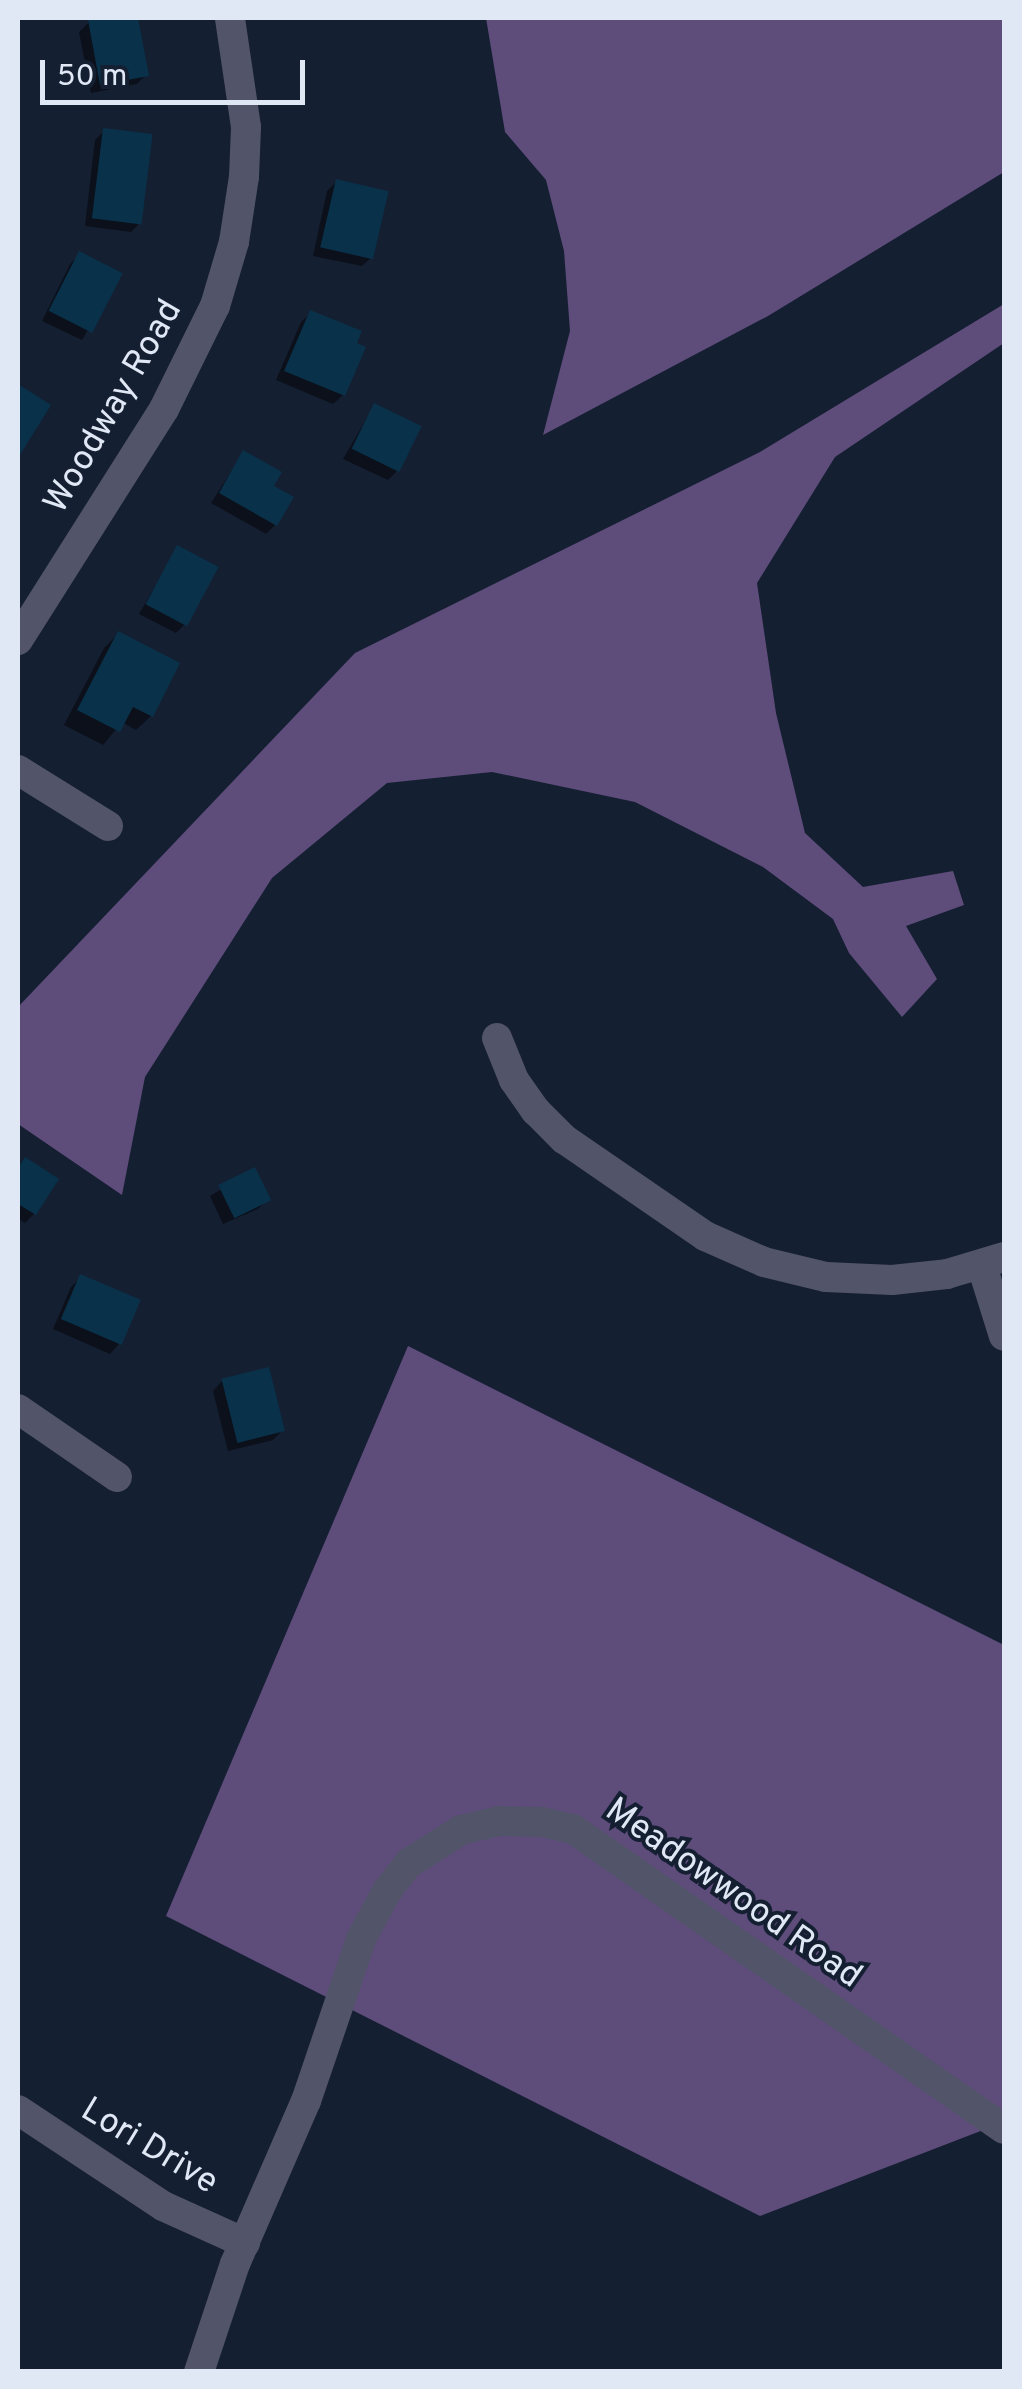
<!DOCTYPE html>
<style>
body{margin:0}
#map{position:relative;width:1022px;height:2389px;overflow:hidden;background:#151f32;font-family:Overpass,sans-serif}
div>[style]{position:absolute}
.forest>*{inset:0;background:#5e4c7b}
.shadow>*{inset:0;background:#0007}
.building>*{inset:0;background:#09314a;transform-origin:0 0}
.street>*{height:30px;margin:-15px;padding:0 15px;transform-origin:15px;border-radius:15px;background:#525469}
span{translate:-50% -50%;white-space:nowrap;text-align:center;line-height:1.15;-webkit-text-stroke:8px #151f32;paint-order:stroke}
.street-label{font-size:35px;color:#e0e8f5}
.frame{position:absolute;inset:0;border:20px solid #e0e8f5;pointer-events:none}
.scale{position:absolute;left:40px;top:60px;width:265px;height:45px;box-sizing:border-box;border:5px solid #e0e8f5;border-top:0;padding-left:12px;font-size:30px;line-height:35px;white-space:nowrap;color:#e0e8f5;-webkit-text-stroke:8px #151f32;paint-order:stroke}
</style>
<div id="map">
<div class="forest">
<div style="clip-path:polygon(486px 18px,1004px 18px,1004px 172px,768px 316px,543px 435px,570px 331px,564px 251px,546px 180px,505px 132px)"></div>
<div style="clip-path:polygon(1004px 304px,1004px 343px,835px 457px,757px 583px,776px 713px,805px 833px,863px 887px,953px 871px,964px 905px,906px 926px,937px 979px,902px 1017px,849px 953px,833px 919px,763px 867px,635px 802px,492px 772px,387px 783px,272px 878px,145px 1077px,122px 1195px,18px 1124px,18px 1007px,355px 653px,760px 452px)"></div>
<div style="clip-path:polygon(408px 1346px,1004px 1645px,1004px 2122px,760px 2216px,166px 1916px)"></div>
</div>
<div class="shadow">
<div style="clip-path:polygon(112px 18px,135px 18px,146px 75px,137px 84px,91px 93px,79px 32px,89px 22px)"></div>
<div style="clip-path:polygon(104px 131px,141px 222px,131px 232px,85px 226px,95px 140px)"></div>
<div style="clip-path:polygon(337px 181px,372px 257px,362px 266px,313px 256px,327px 191px)"></div>
<div style="clip-path:polygon(80px 254px,120px 275px,82px 340px,42px 321px,70px 264px)"></div>
<div style="clip-path:polygon(311px 313px,353px 345px,343px 395px,333px 404px,276px 380px,301px 322px)"></div>
<div style="clip-path:polygon(374px 406px,397px 471px,388px 480px,343px 459px)"></div>
<div style="clip-path:polygon(243px 453px,271px 487px,275px 525px,266px 534px,211px 503px)"></div>
<div style="clip-path:polygon(177px 549px,186px 623px,176px 633px,139px 614px)"></div>
<div style="clip-path:polygon(118px 634px,151px 716px,136px 730px,122px 722px,103px 745px,64px 725px,104px 648px)"></div>
<div style="clip-path:polygon(25px 1160px,34px 1214px,25px 1223px,18px 1219px,18px 1167px)"></div>
<div style="clip-path:polygon(254px 1170px,268px 1199px,258px 1209px,223px 1224px,210px 1196px)"></div>
<div style="clip-path:polygon(81px 1277px,119px 1344px,110px 1354px,53px 1329px,71px 1287px)"></div>
<div style="clip-path:polygon(222px 1381px,283px 1430px,273px 1440px,228px 1451px,213px 1391px)"></div>
</div>
<div class="building">
<div style="clip-path:polygon(99px 18px,138px 18px,149px 76px,100px 85px,88px 20px)"></div>
<div style="left:103px;top:128px;width:50px;height:91px;rotate:7deg"></div>
<div style="left:336px;top:179px;width:54px;height:70px;rotate:13deg"></div>
<div style="left:79px;top:251px;width:49px;height:67px;rotate:27deg"></div>
<div style="clip-path:polygon(310px 310px,362px 331px,357px 343px,366px 347px,345px 396px,284px 371px)"></div>
<div style="clip-path:polygon(18px 384px,51px 405px,18px 458px)"></div>
<div style="left:374px;top:403px;width:53px;height:51px;rotate:26deg"></div>
<div style="clip-path:polygon(243px 450px,282px 472px,274px 486px,294px 497px,277px 526px,219px 493px)"></div>
<div style="left:177px;top:545px;width:47px;height:67px;rotate:28deg"></div>
<div style="clip-path:polygon(118px 631px,180px 663px,153px 717px,133px 707px,120px 732px,77px 710px)"></div>
<div style="clip-path:polygon(25px 1157px,59px 1179px,36px 1215px,18px 1204px,18px 1168px)"></div>
<div style="left:255px;top:1167px;width:37px;height:41px;rotate:64deg"></div>
<div style="left:80px;top:1274px;width:66px;height:49px;rotate:23deg"></div>
<div style="left:269px;top:1367px;width:66px;height:49px;rotate:76deg"></div>
</div>
<div class="street">
<div style="left:18px;top:640px;width:273px;rotate:-57.7deg"></div>
<div style="left:164px;top:409px;width:115px;rotate:-63.7deg"></div>
<div style="left:215px;top:306px;width:67px;rotate:-73.5deg"></div>
<div style="left:234px;top:242px;width:66px;rotate:-81.3deg"></div>
<div style="left:244px;top:177px;width:50px;rotate:-87.7deg"></div>
<div style="left:246px;top:127px;width:110px;rotate:-98.4deg"></div>
<div style="left:18px;top:770px;width:106px;rotate:31.9deg"></div>
<div style="left:497px;top:1038px;width:45px;rotate:68deg"></div>
<div style="left:514px;top:1080px;width:38px;rotate:55deg"></div>
<div style="left:536px;top:1111px;width:40px;rotate:45deg"></div>
<div style="left:564px;top:1139px;width:171px;rotate:34.5deg"></div>
<div style="left:705px;top:1236px;width:64px;rotate:23.8deg"></div>
<div style="left:764px;top:1262px;width:64px;rotate:13.6deg"></div>
<div style="left:826px;top:1277px;width:66px;rotate:2.6deg"></div>
<div style="left:892px;top:1280px;width:55px;rotate:-6.2deg"></div>
<div style="left:947px;top:1274px;width:59px;rotate:-16.6deg"></div>
<div style="left:982px;top:1266px;width:73px;rotate:72.6deg"></div>
<div style="left:18px;top:1409px;width:120px;rotate:34.5deg"></div>
<div style="left:18px;top:2110px;width:174px;rotate:33.5deg"></div>
<div style="left:163px;top:2206px;width:90px;rotate:24.3deg"></div>
<div style="left:199px;top:2372px;width:114px;rotate:-71.6deg"></div>
<div style="left:235px;top:2264px;width:178px;rotate:-66.5deg"></div>
<div style="left:306px;top:2101px;width:171px;rotate:-71.2deg"></div>
<div style="left:361px;top:1939px;width:55px;rotate:-61.6deg"></div>
<div style="left:387px;top:1891px;width:36px;rotate:-52deg"></div>
<div style="left:409px;top:1863px;width:62px;rotate:-32.4deg"></div>
<div style="left:461px;top:1830px;width:39px;rotate:-13deg"></div>
<div style="left:499px;top:1821px;width:43px;rotate:1.3deg"></div>
<div style="left:542px;top:1822px;width:32px;rotate:13deg"></div>
<div style="left:573px;top:1829px;width:525px;rotate:34.84deg"></div>
</div>
<div class="street-label">
<span style="left:114px;top:407px;rotate:-60deg">Woodway Road</span>
<span style="left:733px;top:1894px;rotate:35deg">Meadowwood Road</span>
<span style="left:149px;top:2147px;rotate:31deg">Lori Drive</span>
</div>
<div class="frame"></div>
<div class="scale">50 m</div>
</div>
